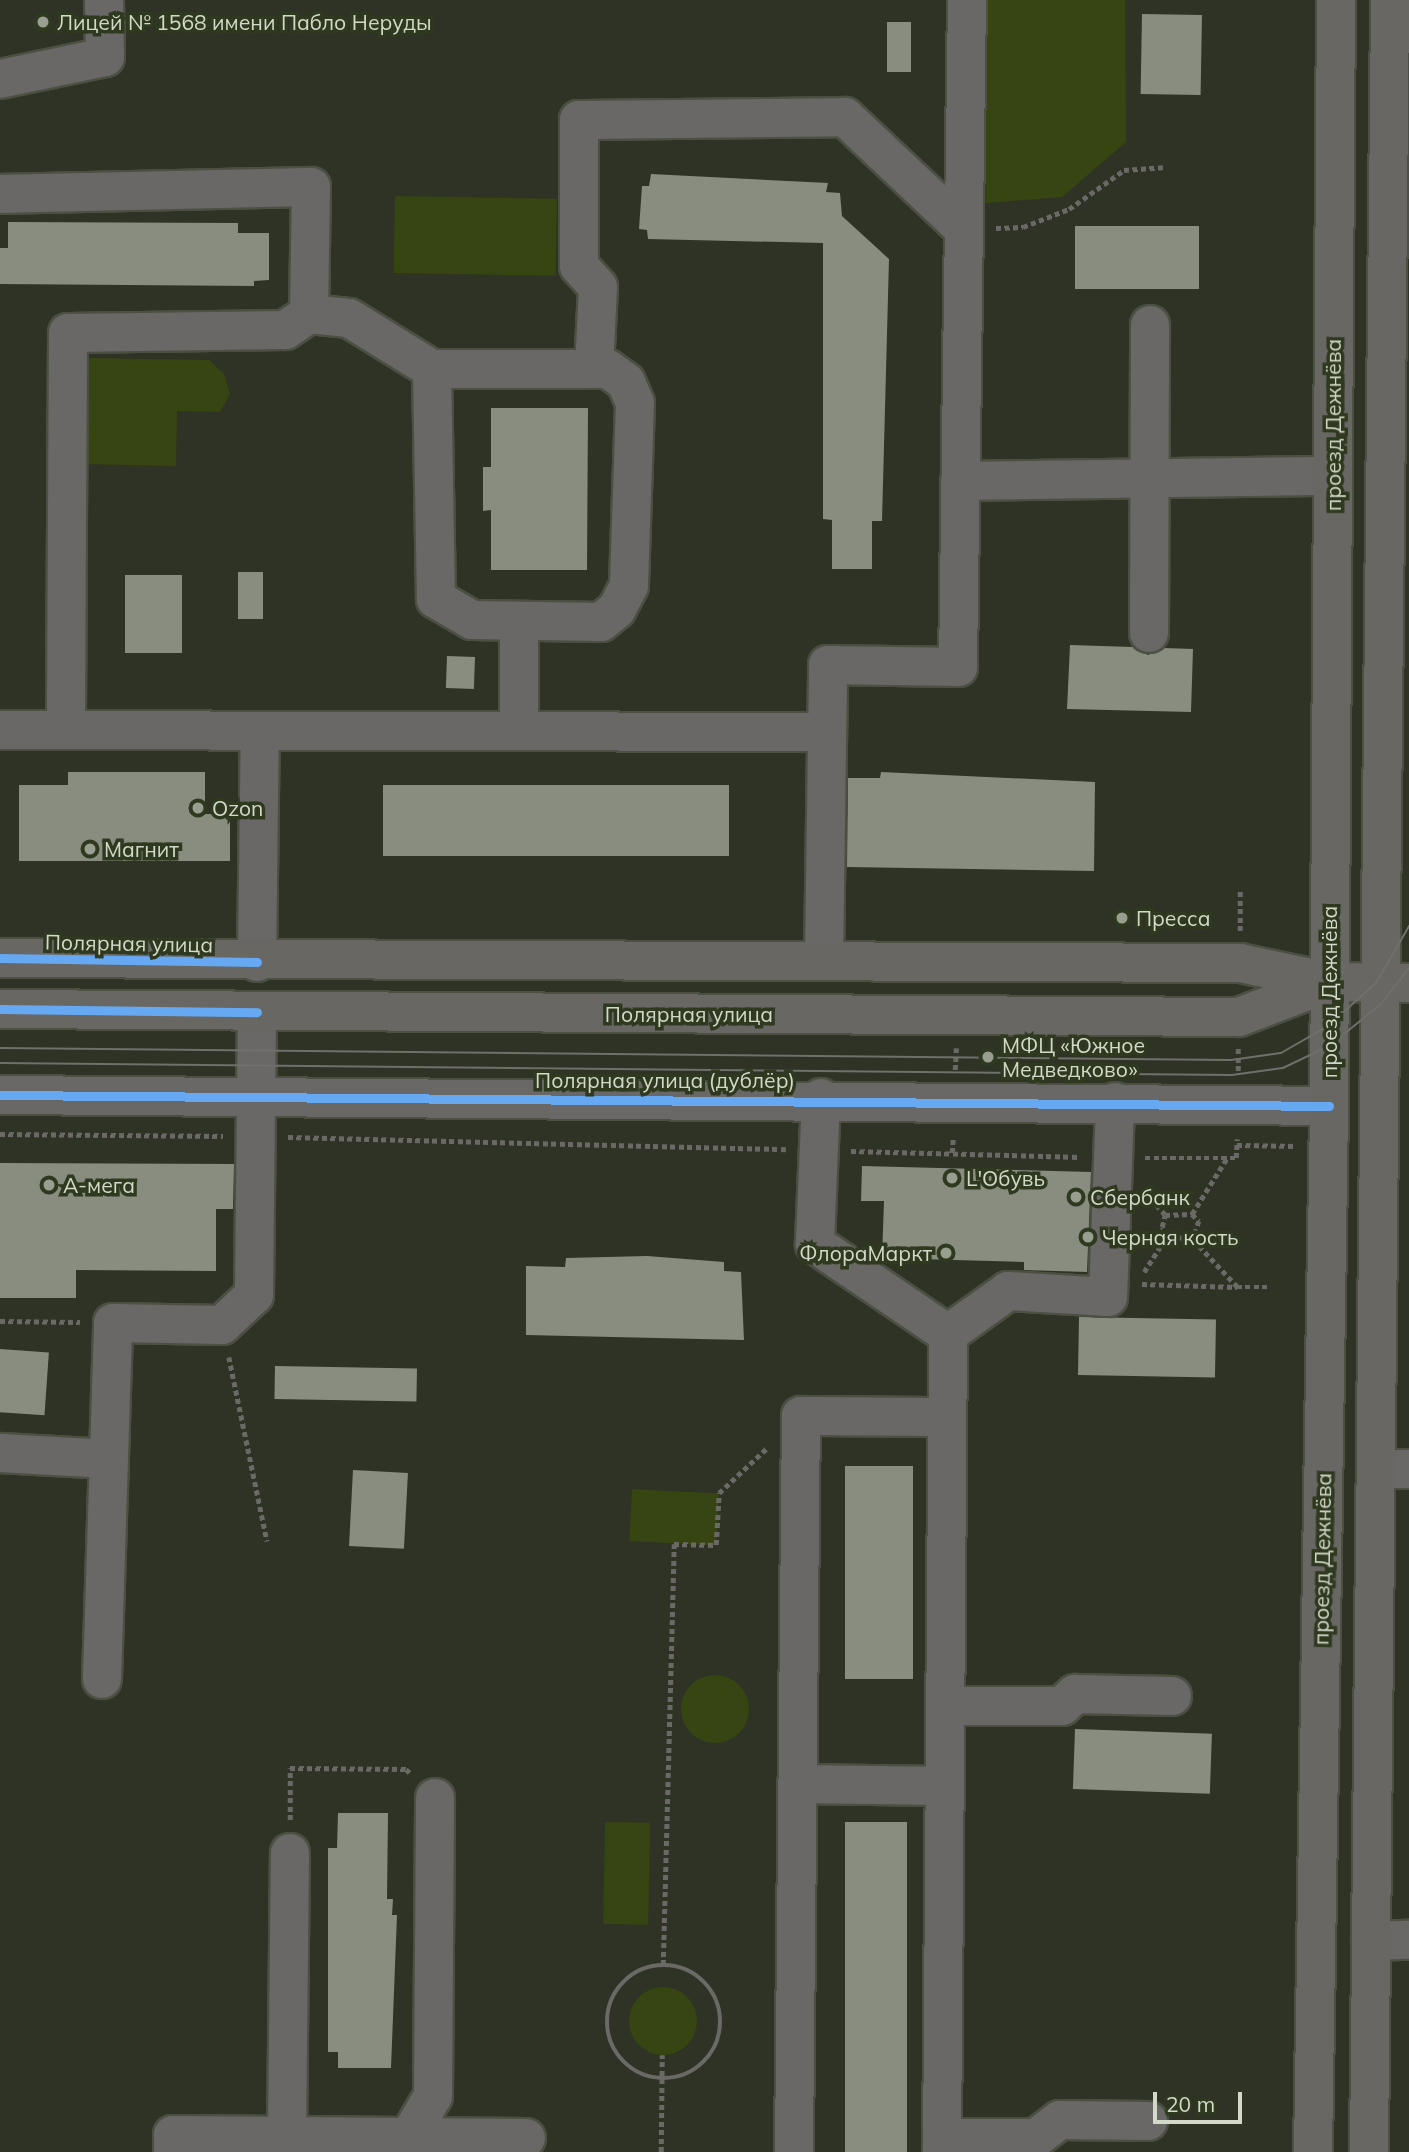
<!DOCTYPE html>
<meta charset="utf-8">
<style>
body{margin:0}
#map{position:relative;width:1409px;height:2152px;overflow:hidden;background:#2e3325;font-family:Mulish,sans-serif}
div>[style]{position:absolute}
.green>*{inset:0;background:#364511;transform-origin:0 0}
.round{border-radius:50%}
.building>*{inset:0;background:#888d80;transform-origin:0 0}
.path>*{height:4.5px;margin-top:-2.25px;transform-origin:0;background:repeating-linear-gradient(90deg,#6a6966 0 5px,transparent 0 8.5px)}
.path>.ring{margin:-2.25px;padding:0;box-sizing:content-box;background:none;border:4.5px solid #6a6966;border-radius:50%}
.roads{filter:drop-shadow(2px 0 #4b5043) drop-shadow(-2px 0 #4b5043) drop-shadow(0 2px #4b5043) drop-shadow(0 -2px #4b5043)}
.minor>*{height:38px;margin:-19px;padding:0 19px;transform-origin:19px;border-radius:19px;background:#696866}
.major>*{height:38px;margin:-19px;padding:0 19px;transform-origin:19px;border-radius:19px;background:#686764}
.tram>*{height:2px;margin:-1px;padding:0 1px;transform-origin:1px;border-radius:1px;background:#6f6f6b}
.cycleway>*{height:9px;margin:-4.5px;padding:0 4.5px;transform-origin:4.5px;border-radius:4.5px;background:#66a8f1}
.dots>*{width:19px;height:19px;translate:-50% -50%;box-sizing:border-box;border:4px solid #2f391f;border-radius:50%}
span{translate:-50% -50%;white-space:nowrap;text-align:center;line-height:1.15;-webkit-text-stroke:7px #2f391f;paint-order:stroke}
.poi-label{font-size:21px;color:#d2d9c9}
.left{translate:0 -50%;text-align:left}
.right{translate:-100% -50%;text-align:right}
.street-label{font-size:21px;color:#d2d9c9}
.scale{position:absolute;left:1153px;top:2092px;width:89px;height:32px;box-sizing:border-box;border:4px solid #d2d9c9;border-top:0;padding-left:9px;font-size:21px;line-height:24px;white-space:nowrap;color:#d2d9c9;-webkit-text-stroke:5px #2f391f;paint-order:stroke}
</style>
<div id="map">
<div class="green">
<div style="clip-path:polygon(977px 0,1125px 0,1126px 142px,1062px 197px,977px 204px)"></div>
<div style="left:395px;top:196px;width:162px;height:77px;rotate:1deg"></div>
<div style="clip-path:polygon(82px 358px,209px 360px,224px 374px,230px 394px,220px 412px,177px 411px,176px 466px,80px 464px)"></div>
<div style="left:632px;top:1489px;width:87px;height:52px;rotate:3deg"></div>
<div class="round" style="left:681px;top:1675px;width:68px;height:68px"></div>
<div style="left:605px;top:1822px;width:45px;height:102px;rotate:1deg"></div>
<div class="round" style="left:629px;top:1987px;width:68px;height:68px"></div>
</div>
<div class="building">
<div style="left:1142px;top:14px;width:60px;height:80px;rotate:1deg"></div>
<div style="left:887px;top:22px;width:24px;height:50px"></div>
<div style="clip-path:polygon(651px 174px,828px 183px,826px 192px,840px 193px,842px 216px,889px 259px,882px 521px,872px 521px,872px 569px,832px 569px,832px 520px,823px 519px,823px 243px,648px 239px,647px 230px,639px 229px,642px 186px,649px 186px)"></div>
<div style="clip-path:polygon(8px 222px,238px 223px,238px 233px,269px 233px,269px 280px,254px 281px,254px 286px,0 284px,0 248px,8px 248px)"></div>
<div style="left:1075px;top:226px;width:124px;height:63px"></div>
<div style="clip-path:polygon(491px 408px,588px 408px,587px 570px,491px 570px,491px 510px,483px 511px,483px 467px,491px 467px)"></div>
<div style="left:238px;top:572px;width:25px;height:47px"></div>
<div style="left:125px;top:575px;width:57px;height:78px"></div>
<div style="clip-path:polygon(1070px 645px,1133px 647px,1148px 655px,1164px 648px,1193px 649px,1191px 712px,1067px 709px)"></div>
<div style="left:447px;top:656px;width:28px;height:32px;rotate:2deg"></div>
<div style="clip-path:polygon(68px 772px,205px 772px,205px 814px,230px 814px,230px 861px,19px 861px,19px 785px,68px 785px)"></div>
<div style="clip-path:polygon(881px 772px,1095px 782px,1094px 871px,847px 867px,848px 778px,880px 778px)"></div>
<div style="left:383px;top:785px;width:346px;height:71px"></div>
<div style="clip-path:polygon(0 1163px,234px 1164px,233px 1209px,216px 1209px,216px 1271px,76px 1270px,76px 1298px,0 1298px)"></div>
<div style="clip-path:polygon(862px 1166px,1091px 1172px,1087px 1272px,1024px 1270px,1024px 1262px,882px 1258px,884px 1201px,861px 1201px)"></div>
<div style="clip-path:polygon(647px 1256px,724px 1262px,724px 1271px,741px 1272px,744px 1340px,526px 1335px,526px 1266px,565px 1267px,566px 1258px)"></div>
<div style="left:1079px;top:1317px;width:137px;height:58px;rotate:1deg"></div>
<div style="left:0;top:1349px;width:49px;height:63px;rotate:4deg"></div>
<div style="left:275px;top:1366px;width:142px;height:33px;rotate:1deg"></div>
<div style="left:845px;top:1466px;width:68px;height:213px"></div>
<div style="left:353px;top:1470px;width:55px;height:76px;rotate:3deg"></div>
<div style="left:1075px;top:1729px;width:137px;height:60px;rotate:2deg"></div>
<div style="clip-path:polygon(338px 1813px,388px 1813px,387px 1899px,393px 1899px,392px 1915px,397px 1915px,391px 2068px,338px 2068px,338px 2052px,328px 2052px,328px 1848px,337px 1848px)"></div>
<div style="left:845px;top:1822px;width:62px;height:330px"></div>
</div>
<div class="path">
<div style="left:996px;top:228px;width:27px;rotate:-2deg"></div>
<div style="left:1023px;top:227px;width:49px;rotate:-21.4deg"></div>
<div style="left:1069px;top:209px;width:67px;rotate:-35.3deg"></div>
<div style="left:1124px;top:170px;width:39px;rotate:-4deg"></div>
<div style="left:1240px;top:931px;width:42px;rotate:-90deg"></div>
<div style="left:955px;top:1070px;width:22px;rotate:-87deg"></div>
<div style="left:1238px;top:1071px;width:23px;rotate:-90deg"></div>
<div style="left:0;top:1134px;width:223px;rotate:0.5deg"></div>
<div style="left:288px;top:1137px;width:498px;rotate:1.4deg"></div>
<div style="left:1237px;top:1145px;width:58px;rotate:1deg"></div>
<div style="left:851px;top:1151px;width:229px;rotate:1.5deg"></div>
<div style="left:952px;top:1153px;width:16px;rotate:-86deg"></div>
<div style="left:1145px;top:1158px;width:91px"></div>
<div style="left:1236px;top:1158px;width:19px;rotate:-87deg"></div>
<div style="left:1192px;top:1214px;width:66px;rotate:-58deg"></div>
<div style="left:1165px;top:1215px;width:27px;rotate:-2deg"></div>
<div style="left:1192px;top:1214px;width:10px;rotate:45deg"></div>
<div style="left:1199px;top:1221px;width:20px;rotate:108deg"></div>
<div style="left:1144px;top:1272px;width:43px;rotate:-57.4deg"></div>
<div style="left:1142px;top:1284px;width:95px;rotate:1.8deg"></div>
<div style="left:1237px;top:1287px;width:64px;rotate:-133.1deg"></div>
<div style="left:1193px;top:1240px;width:26px;rotate:-171deg"></div>
<div style="left:1167px;top:1236px;width:10px;rotate:-119deg"></div>
<div style="left:1162px;top:1227px;width:12px;rotate:-76deg"></div>
<div style="left:1165px;top:1215px;width:27px;rotate:-132deg"></div>
<div style="left:1237px;top:1287px;width:30px"></div>
<div style="left:0;top:1321px;width:80px;rotate:0.7deg"></div>
<div style="left:229px;top:1357px;width:188px;rotate:78.3deg"></div>
<div style="left:290px;top:1820px;width:52px;rotate:-90deg"></div>
<div style="left:290px;top:1768px;width:116px;rotate:0.5deg"></div>
<div style="left:406px;top:1769px;width:8px;rotate:45deg"></div>
<div class="ring" style="left:607px;top:1965px;width:109.5px;height:109.5px"></div>
<div style="left:663px;top:1965px;width:421px;rotate:-88.5deg"></div>
<div style="left:674px;top:1544px;width:42px;rotate:1.4deg"></div>
<div style="left:716px;top:1545px;width:52px;rotate:-86.7deg"></div>
<div style="left:719px;top:1493px;width:67px;rotate:-43.2deg"></div>
<div style="left:661px;top:2152px;width:97px;rotate:-89.4deg"></div>
</div>
<div class="roads">
<div class="minor">
<div style="left:0;top:79px;width:107px;rotate:-11.8deg"></div>
<div style="left:105px;top:57px;width:57px;rotate:-91deg"></div>
<div style="left:0;top:194px;width:311px;rotate:-1.3deg"></div>
<div style="left:311px;top:187px;width:127px;rotate:90.9deg"></div>
<div style="left:309px;top:314px;width:29px;rotate:146deg"></div>
<div style="left:285px;top:330px;width:217px;rotate:179.2deg"></div>
<div style="left:68px;top:333px;width:397px;rotate:90.3deg"></div>
<div style="left:309px;top:314px;width:40px;rotate:5.7deg"></div>
<div style="left:349px;top:318px;width:97px;rotate:31.6deg"></div>
<div style="left:432px;top:369px;width:176px"></div>
<div style="left:608px;top:369px;width:22px;rotate:36deg"></div>
<div style="left:626px;top:382px;width:23px;rotate:67deg"></div>
<div style="left:635px;top:403px;width:183px;rotate:91.9deg"></div>
<div style="left:629px;top:586px;width:27px;rotate:118deg"></div>
<div style="left:616px;top:610px;width:19px;rotate:141deg"></div>
<div style="left:601px;top:622px;width:129px;rotate:-179.1deg"></div>
<div style="left:472px;top:620px;width:42px;rotate:-149.7deg"></div>
<div style="left:436px;top:599px;width:230px;rotate:-91deg"></div>
<div style="left:594px;top:369px;width:82px;rotate:-87.2deg"></div>
<div style="left:598px;top:287px;width:28px;rotate:-132deg"></div>
<div style="left:579px;top:266px;width:146px;rotate:-90deg"></div>
<div style="left:579px;top:120px;width:266px;rotate:-0.6deg"></div>
<div style="left:845px;top:117px;width:163px;rotate:43.3deg"></div>
<div style="left:960px;top:481px;width:373px;rotate:-0.8deg"></div>
<div style="left:519px;top:621px;width:110px;rotate:90deg"></div>
<div style="left:1149px;top:633px;width:308px;rotate:-89.8deg"></div>
<div style="left:0;top:730px;width:827px;rotate:0.14deg"></div>
<div style="left:824px;top:961px;width:296px;rotate:-89.2deg"></div>
<div style="left:828px;top:665px;width:130px;rotate:0.9deg"></div>
<div style="left:958px;top:667px;width:667px;rotate:-89.23deg"></div>
<div style="left:257px;top:962px;width:231px;rotate:-89.3deg"></div>
<div style="left:0;top:1095px;width:1329px;rotate:0.47deg"></div>
<div style="left:821px;top:1098px;width:146px;rotate:92.4deg"></div>
<div style="left:815px;top:1244px;width:161px;rotate:34.1deg"></div>
<div style="left:948px;top:1334px;width:818px;rotate:90.42deg"></div>
<div style="left:948px;top:1334px;width:74px;rotate:-35.6deg"></div>
<div style="left:1008px;top:1291px;width:100px;rotate:3.4deg"></div>
<div style="left:1108px;top:1297px;width:195px;rotate:-87.9deg"></div>
<div style="left:0;top:1453px;width:107px;rotate:3.2deg"></div>
<div style="left:1376px;top:1469px;width:33px"></div>
<div style="left:102px;top:1679px;width:356px;rotate:-88.2deg"></div>
<div style="left:113px;top:1323px;width:109px;rotate:1.1deg"></div>
<div style="left:222px;top:1325px;width:44px;rotate:-43.2deg"></div>
<div style="left:254px;top:1295px;width:283px;rotate:-89.4deg"></div>
<div style="left:945px;top:1706px;width:117px"></div>
<div style="left:1062px;top:1706px;width:18px;rotate:-43deg"></div>
<div style="left:1075px;top:1694px;width:97px;rotate:1.2deg"></div>
<div style="left:797px;top:1784px;width:148px;rotate:0.8deg"></div>
<div style="left:1371px;top:1941px;width:38px;rotate:-2deg"></div>
<div style="left:287px;top:2136px;width:283px;rotate:-89.4deg"></div>
<div style="left:942px;top:2138px;width:94px"></div>
<div style="left:1036px;top:2138px;width:30px;rotate:-37deg"></div>
<div style="left:1060px;top:2120px;width:88px;rotate:0.7deg"></div>
<div style="left:173px;top:2152px;width:17px;rotate:-90deg"></div>
<div style="left:173px;top:2135px;width:353px;rotate:0.5deg"></div>
<div style="left:409px;top:2152px;width:15px;rotate:-90deg"></div>
<div style="left:409px;top:2137px;width:48px;rotate:-59.7deg"></div>
<div style="left:433px;top:2096px;width:298px;rotate:-89.6deg"></div>
<div style="left:794px;top:2152px;width:736px;rotate:-89.46deg"></div>
<div style="left:801px;top:1416px;width:146px;rotate:0.4deg"></div>
</div>
<div class="major">
<div style="left:0;top:958px;width:1240px;rotate:0.23deg"></div>
<div style="left:1240px;top:963px;width:92px;rotate:11.9deg"></div>
<div style="left:1330px;top:982px;width:79px;rotate:0.7deg"></div>
<div style="left:0;top:1009px;width:1239px;rotate:0.37deg"></div>
<div style="left:1239px;top:1017px;width:97px;rotate:-21deg"></div>
<div style="left:1313px;top:2152px;width:1046px;rotate:-89.12deg"></div>
<div style="left:1329px;top:1106px;width:1106px;rotate:-89.64deg"></div>
<div style="left:1369px;top:2152px;width:2152px;rotate:-89.44deg"></div>
</div>
</div>
<div class="tram">
<div style="left:0;top:1048px;width:1231px;rotate:0.56deg"></div>
<div style="left:1231px;top:1060px;width:50px;rotate:-8deg"></div>
<div style="left:1281px;top:1053px;width:54px;rotate:-29.9deg"></div>
<div style="left:1328px;top:1026px;width:64px;rotate:-41.9deg"></div>
<div style="left:1376px;top:983px;width:66px;rotate:-59.9deg"></div>
<div style="left:0;top:1063px;width:1232px;rotate:0.56deg"></div>
<div style="left:1232px;top:1075px;width:51px;rotate:-7.8deg"></div>
<div style="left:1283px;top:1068px;width:51px;rotate:-25.6deg"></div>
<div style="left:1329px;top:1046px;width:65px;rotate:-38.8deg"></div>
<div style="left:1380px;top:1005px;width:47px;rotate:-51.9deg"></div>
</div>
<div class="cycleway">
<div style="left:0;top:958px;width:257px;rotate:0.9deg"></div>
<div style="left:0;top:1009px;width:257px;rotate:0.7deg"></div>
<div style="left:0;top:1095px;width:1329px;rotate:0.47deg"></div>
</div>
<div class="dots">
<div style="left:43px;top:22px;background:#999f90"></div>
<div style="left:198px;top:808px;background:#999f90"></div>
<div style="left:90px;top:849px;background:#999f90"></div>
<div style="left:1122px;top:918px;background:#999f90"></div>
<div style="left:988px;top:1057px;background:#999f90"></div>
<div style="left:952px;top:1178px;background:#999f90"></div>
<div style="left:49px;top:1185px;background:#999f90"></div>
<div style="left:1076px;top:1197px;background:#999f90"></div>
<div style="left:1088px;top:1237px;background:#999f90"></div>
<div style="left:946px;top:1253px;background:#999f90"></div>
</div>
<div class="poi-label">
<span class="left" style="left:57px;top:22px">Лицей № 1568 имени Пабло Неруды</span>
<span class="left" style="left:212px;top:808px">Ozon</span>
<span class="left" style="left:104px;top:849px">Магнит</span>
<span class="left" style="left:1136px;top:918px">Пресса</span>
<span class="left" style="left:1002px;top:1057px">МФЦ «Южное<br>Медведково»</span>
<span class="left" style="left:966px;top:1178px">L'Обувь</span>
<span class="left" style="left:63px;top:1185px">А-мега</span>
<span class="left" style="left:1090px;top:1197px">Сбербанк</span>
<span class="left" style="left:1102px;top:1237px">Черная кость</span>
<span class="right" style="left:932px;top:1253px">ФлораМаркт</span>
</div>
<div class="street-label">
<span style="left:1333px;top:425px;rotate:-90deg">проезд Дежнёва</span>
<span style="left:129px;top:943px;rotate:1deg">Полярная улица</span>
<span style="left:1329px;top:992px;rotate:-90deg">проезд Дежнёва</span>
<span style="left:689px;top:1014px">Полярная улица</span>
<span style="left:665px;top:1080px">Полярная улица (дублёр)</span>
<span style="left:1322px;top:1559px;rotate:-89deg">проезд Дежнёва</span>
</div>
<div class="scale">20 m</div>
</div>
